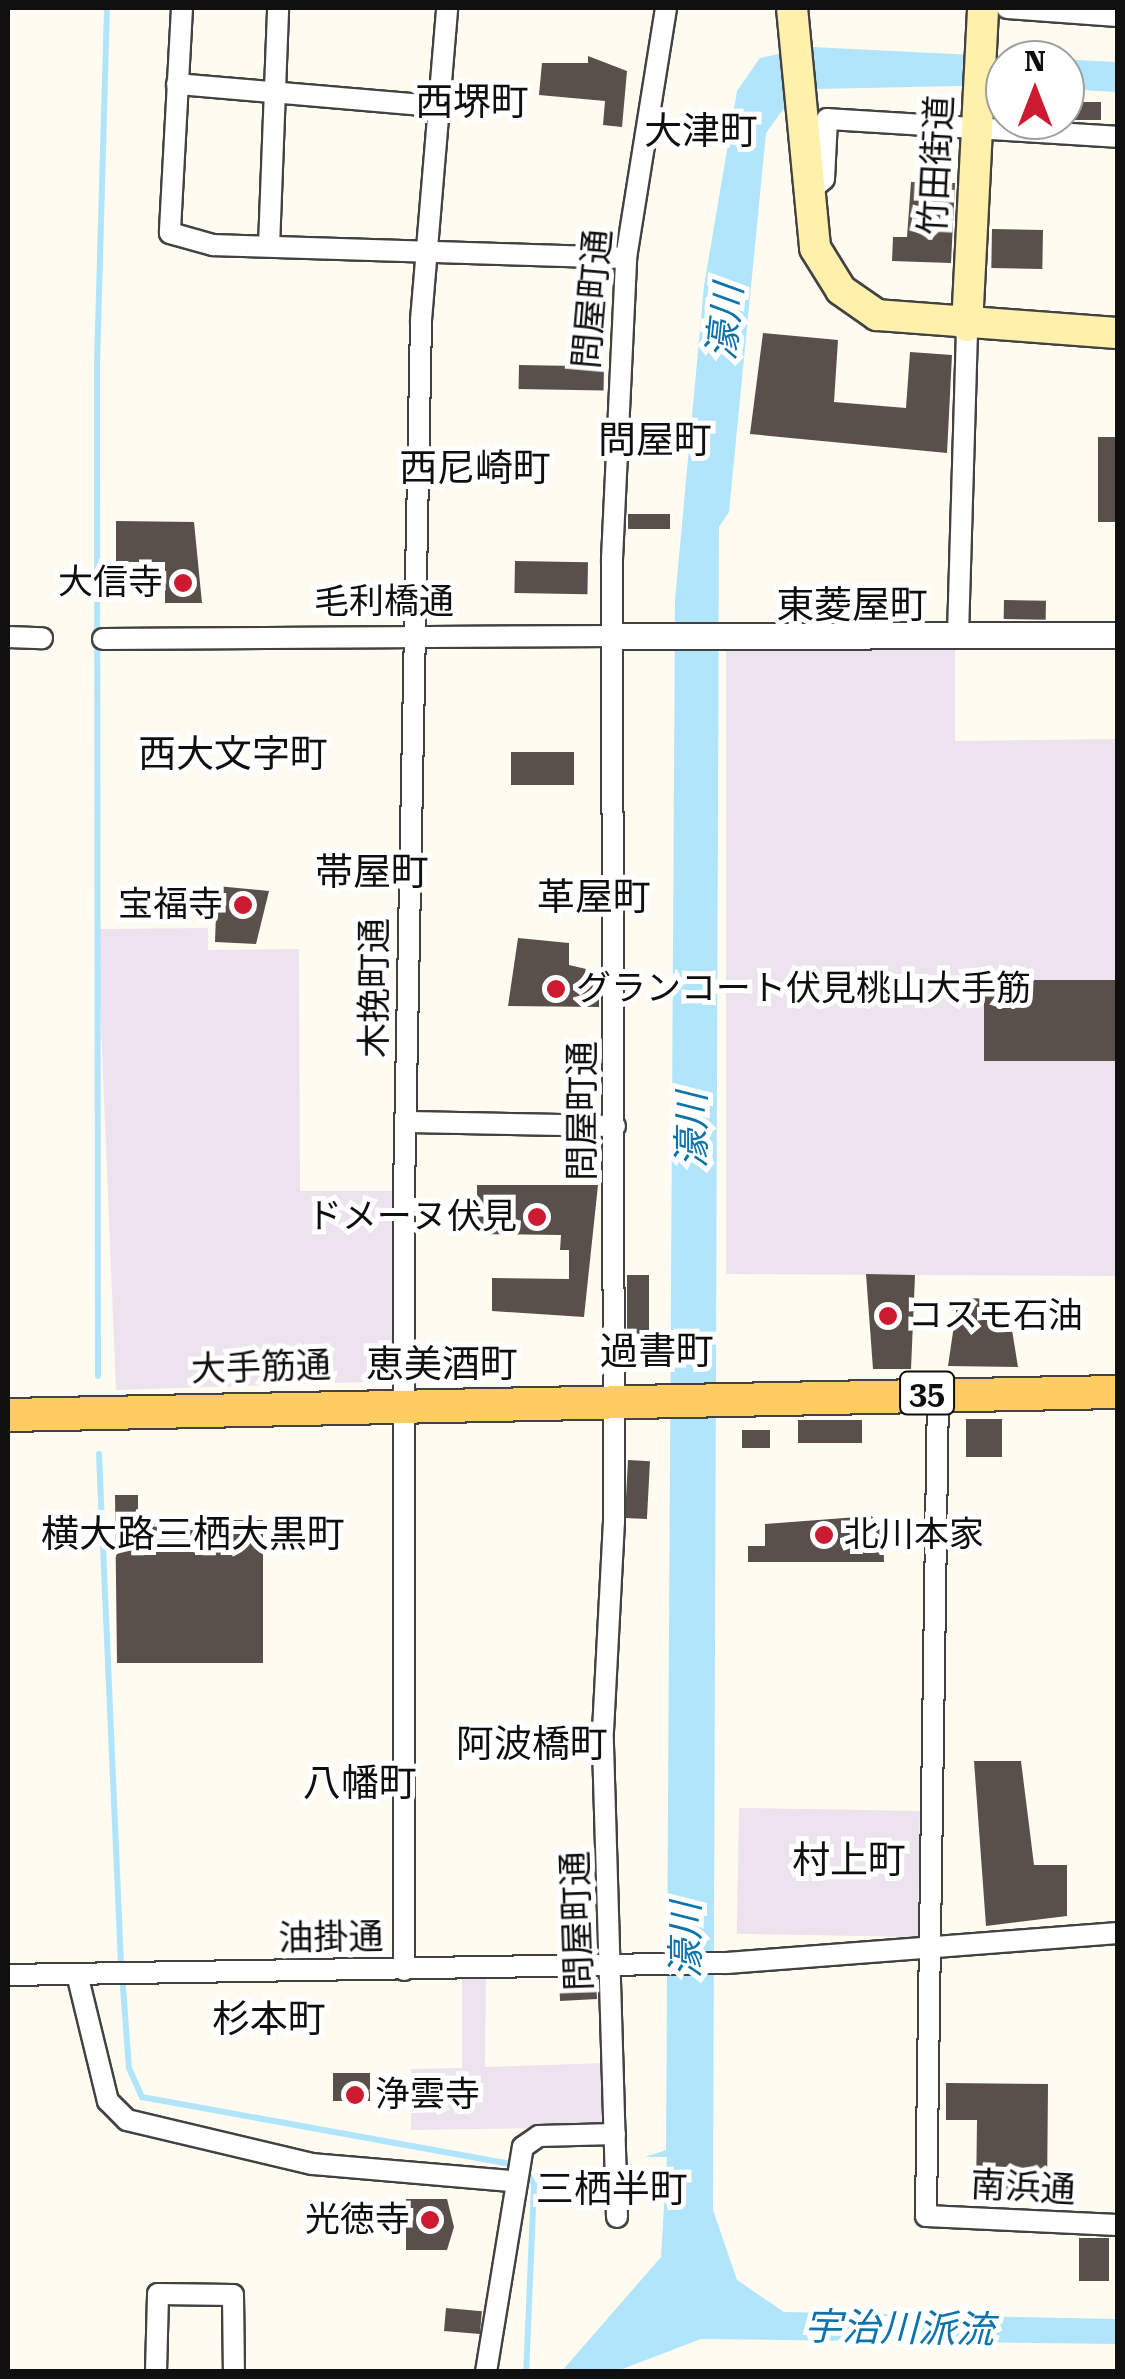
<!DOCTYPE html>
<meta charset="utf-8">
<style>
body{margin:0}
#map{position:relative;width:1125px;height:2379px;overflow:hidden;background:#fffbf1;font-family:"Roboto Serif","Noto Sans JP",serif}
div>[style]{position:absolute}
.industrial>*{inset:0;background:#ece3ee;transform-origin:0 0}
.water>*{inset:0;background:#b1e5fb}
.stream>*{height:6px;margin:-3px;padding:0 3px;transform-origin:3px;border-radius:3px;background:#b1e5fb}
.building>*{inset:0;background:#594f4b;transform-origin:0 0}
.roads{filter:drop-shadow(2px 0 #424242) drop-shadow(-2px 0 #424242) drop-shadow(0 2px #424242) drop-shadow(0 -2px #424242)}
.minor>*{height:20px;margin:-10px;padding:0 10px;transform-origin:10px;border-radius:10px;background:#fff}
.tertiary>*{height:25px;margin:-12.5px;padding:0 12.5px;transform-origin:12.5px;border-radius:12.5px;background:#fff}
.secondary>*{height:30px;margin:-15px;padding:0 15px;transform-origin:15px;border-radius:15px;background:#fff0ac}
.primary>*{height:32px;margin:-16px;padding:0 16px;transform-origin:16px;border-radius:16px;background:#ffcd61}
.dots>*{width:28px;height:28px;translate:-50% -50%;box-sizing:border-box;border:5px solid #fff;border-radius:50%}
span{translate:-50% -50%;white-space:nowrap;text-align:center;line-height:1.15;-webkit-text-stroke:10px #fff;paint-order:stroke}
.shield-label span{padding:2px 8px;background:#fff;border:2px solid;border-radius:8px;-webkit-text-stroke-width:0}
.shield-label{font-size:32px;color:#0f0f0f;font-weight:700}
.street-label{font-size:35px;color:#0f0f0f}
.poi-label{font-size:35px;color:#0f0f0f}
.right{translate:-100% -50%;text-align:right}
.left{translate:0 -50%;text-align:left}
.neighbourhood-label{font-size:38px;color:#0f0f0f}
.water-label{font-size:38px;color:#0d73ac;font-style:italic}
.frame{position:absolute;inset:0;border:10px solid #0f0f0f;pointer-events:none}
.north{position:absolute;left:985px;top:40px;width:100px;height:100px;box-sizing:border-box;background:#fff;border:2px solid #9f9f9f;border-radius:50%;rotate:0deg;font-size:28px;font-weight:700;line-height:40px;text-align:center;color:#0f0f0f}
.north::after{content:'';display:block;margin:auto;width:35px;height:45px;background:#cc1b31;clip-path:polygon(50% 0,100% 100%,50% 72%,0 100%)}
</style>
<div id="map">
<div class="industrial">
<div style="clip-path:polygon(955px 645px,955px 741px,1117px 739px,1117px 1276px,726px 1274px,726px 646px)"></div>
<div style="clip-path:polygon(208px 928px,208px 950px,299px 949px,300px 1191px,404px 1191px,398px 1381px,116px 1390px,97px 929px)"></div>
<div style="left:920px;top:1811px;width:126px;height:181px;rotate:91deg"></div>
<div style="clip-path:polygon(486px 1977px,485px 2067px,606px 2063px,606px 2127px,411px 2130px,411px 2069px,462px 2068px,462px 1978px)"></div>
</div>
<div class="water">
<div style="clip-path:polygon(812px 47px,1117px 62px,1117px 92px,1065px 89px,1065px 60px,1005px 60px,1005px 85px,817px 89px,788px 103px,766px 133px,729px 512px,719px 527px,713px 2210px,737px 2280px,784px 2312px,1117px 2319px,1117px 2344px,701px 2339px,617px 2371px,561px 2372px,661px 2257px,667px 2157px,645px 2157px,666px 2150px,675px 600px,704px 286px,737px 91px,760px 58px)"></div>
</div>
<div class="stream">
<div style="left:98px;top:1376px;width:1011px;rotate:-90.06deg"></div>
<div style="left:97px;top:365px;width:357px;rotate:-88.4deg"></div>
<div style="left:99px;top:1454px;width:509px;rotate:87.53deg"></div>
<div style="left:123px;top:1987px;width:81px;rotate:85.8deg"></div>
<div style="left:129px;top:2068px;width:32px;rotate:66deg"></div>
<div style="left:142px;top:2097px;width:379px;rotate:10.3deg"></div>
<div style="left:526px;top:2171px;width:16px;rotate:60deg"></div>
<div style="left:534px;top:2185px;width:187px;rotate:92.4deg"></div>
</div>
<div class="building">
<div style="clip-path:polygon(588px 56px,627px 71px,622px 127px,603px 125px,605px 101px,539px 95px,542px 63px,588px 63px)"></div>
<div style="left:1065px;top:102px;width:36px;height:18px"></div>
<div style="clip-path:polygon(911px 182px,955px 183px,951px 263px,892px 261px,893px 237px,907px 237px)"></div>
<div style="left:992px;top:229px;width:51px;height:39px;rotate:1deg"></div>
<div style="clip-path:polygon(763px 333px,838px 340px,834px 402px,906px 408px,910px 352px,952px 355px,947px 453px,750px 434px)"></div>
<div style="left:519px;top:365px;width:85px;height:24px;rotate:1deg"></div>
<div style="left:1098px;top:437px;width:20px;height:85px"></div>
<div style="left:628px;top:514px;width:42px;height:15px"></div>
<div style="clip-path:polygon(116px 521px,194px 522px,202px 603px,165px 603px,165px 562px,116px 562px)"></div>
<div style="left:515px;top:561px;width:73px;height:32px;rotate:1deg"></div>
<div style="left:1004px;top:600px;width:42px;height:19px;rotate:1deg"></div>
<div style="left:511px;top:752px;width:63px;height:33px"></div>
<div style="clip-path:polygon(217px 886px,269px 891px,256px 944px,215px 942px)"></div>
<div style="clip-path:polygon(518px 938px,569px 943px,569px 965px,599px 972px,599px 1007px,508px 1006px)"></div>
<div style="left:984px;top:980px;width:134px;height:81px"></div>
<div style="clip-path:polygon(477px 1185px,598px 1185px,584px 1317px,492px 1311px,492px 1278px,569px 1279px,569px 1250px,560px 1250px,561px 1235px,477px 1234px)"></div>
<div style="clip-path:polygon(866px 1274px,915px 1275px,911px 1369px,873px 1369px)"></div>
<div style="left:627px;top:1275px;width:22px;height:63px"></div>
<div style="clip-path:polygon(958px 1298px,1007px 1299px,1018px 1367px,948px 1366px)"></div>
<div style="left:966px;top:1419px;width:36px;height:38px"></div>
<div style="left:798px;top:1420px;width:64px;height:23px"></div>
<div style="left:742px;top:1430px;width:28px;height:18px"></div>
<div style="left:628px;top:1460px;width:22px;height:58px;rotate:3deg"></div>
<div style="clip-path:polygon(115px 1495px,138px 1495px,138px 1520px,263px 1520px,263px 1663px,117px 1663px)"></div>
<div style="clip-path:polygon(871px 1516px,883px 1522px,884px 1562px,748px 1562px,748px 1546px,765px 1546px,765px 1524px)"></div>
<div style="clip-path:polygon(974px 1761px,1021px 1761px,1034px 1865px,1067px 1865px,1067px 1916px,986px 1926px)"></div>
<div style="left:596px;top:1979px;width:20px;height:37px;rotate:87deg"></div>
<div style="left:333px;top:2073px;width:37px;height:28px"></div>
<div style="clip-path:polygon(946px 2083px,1048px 2084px,1047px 2197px,976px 2197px,977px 2120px,946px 2120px)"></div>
<div style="clip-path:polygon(406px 2199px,447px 2199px,454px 2227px,447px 2250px,406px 2250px)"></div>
<div style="left:1079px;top:2238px;width:30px;height:43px"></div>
<div style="left:446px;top:2308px;width:36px;height:23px;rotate:5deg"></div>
</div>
<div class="roads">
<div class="minor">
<div style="left:182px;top:8px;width:225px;rotate:93.1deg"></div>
<div style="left:170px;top:233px;width:45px;rotate:15.6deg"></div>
<div style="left:213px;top:245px;width:413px;rotate:1.8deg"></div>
<div style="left:1007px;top:8px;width:111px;rotate:4.1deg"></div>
<div style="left:177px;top:84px;width:257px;rotate:4.9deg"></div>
<div style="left:810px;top:191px;width:18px;rotate:-41deg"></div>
<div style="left:824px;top:179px;width:60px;rotate:-87.1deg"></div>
<div style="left:827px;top:119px;width:292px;rotate:3.5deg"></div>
<div style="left:269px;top:246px;width:238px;rotate:-87.8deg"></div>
<div style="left:958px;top:634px;width:308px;rotate:-88.3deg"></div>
<div style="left:8px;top:637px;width:34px;rotate:2deg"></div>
<div style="left:103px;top:639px;width:511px;rotate:-0.34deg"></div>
<div style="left:406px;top:1122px;width:209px;rotate:1.1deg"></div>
<div style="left:938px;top:1393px;width:823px;rotate:90.84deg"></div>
<div style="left:926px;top:2216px;width:192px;rotate:2.7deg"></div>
<div style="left:404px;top:1970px;width:779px;rotate:-90deg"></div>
<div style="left:404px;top:1191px;width:871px;rotate:-88.88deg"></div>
<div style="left:421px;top:320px;width:313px;rotate:-85.2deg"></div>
<div style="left:77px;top:1974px;width:131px;rotate:76.3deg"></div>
<div style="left:108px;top:2101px;width:27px;rotate:45deg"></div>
<div style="left:127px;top:2120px;width:190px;rotate:13.4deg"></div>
<div style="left:312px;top:2164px;width:201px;rotate:4.9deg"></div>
<div style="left:8px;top:1975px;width:719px;rotate:-0.96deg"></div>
<div style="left:727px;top:1963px;width:392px;rotate:-4.4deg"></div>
<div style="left:617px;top:2217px;width:486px;rotate:-91.7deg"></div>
<div style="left:603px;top:1731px;width:209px;rotate:-87deg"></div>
<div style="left:614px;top:1522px;width:963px;rotate:-90.12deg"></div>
<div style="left:612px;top:559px;width:301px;rotate:-87.3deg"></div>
<div style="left:626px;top:258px;width:253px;rotate:-80.9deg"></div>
<div style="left:156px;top:2372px;width:78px;rotate:-88.5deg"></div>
<div style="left:158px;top:2294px;width:75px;rotate:0.8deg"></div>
<div style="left:233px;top:2295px;width:77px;rotate:89.3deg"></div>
<div style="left:486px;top:2372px;width:228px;rotate:-80.7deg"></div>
<div style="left:523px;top:2147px;width:19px;rotate:-35deg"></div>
<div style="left:539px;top:2136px;width:76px;rotate:-1.5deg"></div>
</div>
<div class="tertiary">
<div style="left:614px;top:636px;width:504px;rotate:-0.11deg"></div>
</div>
<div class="secondary">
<div style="left:792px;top:8px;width:241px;rotate:84.5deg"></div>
<div style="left:815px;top:248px;width:49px;rotate:58.2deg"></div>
<div style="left:841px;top:290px;width:44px;rotate:34.8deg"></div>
<div style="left:877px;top:315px;width:242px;rotate:4.3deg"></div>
<div style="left:967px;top:326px;width:318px;rotate:-87.1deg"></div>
</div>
<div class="primary">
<div style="left:8px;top:1415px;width:1110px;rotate:-1.19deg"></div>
</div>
</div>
<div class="dots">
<div style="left:183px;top:583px;background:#cc1b31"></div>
<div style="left:243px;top:905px;background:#cc1b31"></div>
<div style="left:556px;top:989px;background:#cc1b31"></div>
<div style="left:537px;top:1217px;background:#cc1b31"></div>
<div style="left:888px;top:1316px;background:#cc1b31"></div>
<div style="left:824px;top:1535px;background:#cc1b31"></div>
<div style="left:355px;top:2095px;background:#cc1b31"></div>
<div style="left:430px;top:2220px;background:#cc1b31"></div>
</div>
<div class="shield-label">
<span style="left:927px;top:1393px">35</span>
</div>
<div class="street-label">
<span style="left:937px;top:165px;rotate:-87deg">竹田街道</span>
<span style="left:593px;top:299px;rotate:-85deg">問屋町通</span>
<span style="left:384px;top:602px">毛利橋通</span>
<span style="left:375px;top:988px;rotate:-90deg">木挽町通</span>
<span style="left:583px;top:1111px;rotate:-90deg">問屋町通</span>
<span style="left:261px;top:1368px;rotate:-2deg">大手筋通</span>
<span style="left:578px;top:1921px;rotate:-92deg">問屋町通</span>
<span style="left:331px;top:1938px;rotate:-1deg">油掛通</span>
<span style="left:1023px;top:2188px;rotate:3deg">南浜通</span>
</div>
<div class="poi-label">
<span class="right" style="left:163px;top:583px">大信寺</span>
<span class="right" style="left:223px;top:905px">宝福寺</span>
<span class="left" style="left:576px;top:989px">グランコート伏見桃山大手筋</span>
<span class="right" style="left:517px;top:1217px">ドメーヌ伏見</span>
<span class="left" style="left:908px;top:1316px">コスモ石油</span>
<span class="left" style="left:844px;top:1535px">北川本家</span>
<span class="left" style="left:375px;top:2095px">浄雲寺</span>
<span class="right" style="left:410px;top:2220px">光徳寺</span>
</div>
<div class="neighbourhood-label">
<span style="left:472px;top:103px">西堺町</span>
<span style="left:701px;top:132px">大津町</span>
<span style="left:655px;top:441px">問屋町</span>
<span style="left:475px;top:469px">西尼崎町</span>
<span style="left:852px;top:606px">東菱屋町</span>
<span style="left:233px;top:755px">西大文字町</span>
<span style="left:372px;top:873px">帯屋町</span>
<span style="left:594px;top:898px">革屋町</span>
<span style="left:657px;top:1352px">過書町</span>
<span style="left:442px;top:1365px">恵美酒町</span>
<span style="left:193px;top:1535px">横大路三栖大黒町</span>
<span style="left:532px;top:1745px">阿波橋町</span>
<span style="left:360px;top:1784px">八幡町</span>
<span style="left:849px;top:1861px">村上町</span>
<span style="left:269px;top:2020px">杉本町</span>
<span style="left:612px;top:2190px">三栖半町</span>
</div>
<div class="water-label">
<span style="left:726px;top:322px;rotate:-84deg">濠川</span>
<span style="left:693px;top:1130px;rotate:-90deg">濠川</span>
<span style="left:687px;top:1940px;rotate:-90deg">濠川</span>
<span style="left:899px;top:2329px;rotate:1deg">宇治川派流</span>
</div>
<div class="frame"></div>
<div class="north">N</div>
</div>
